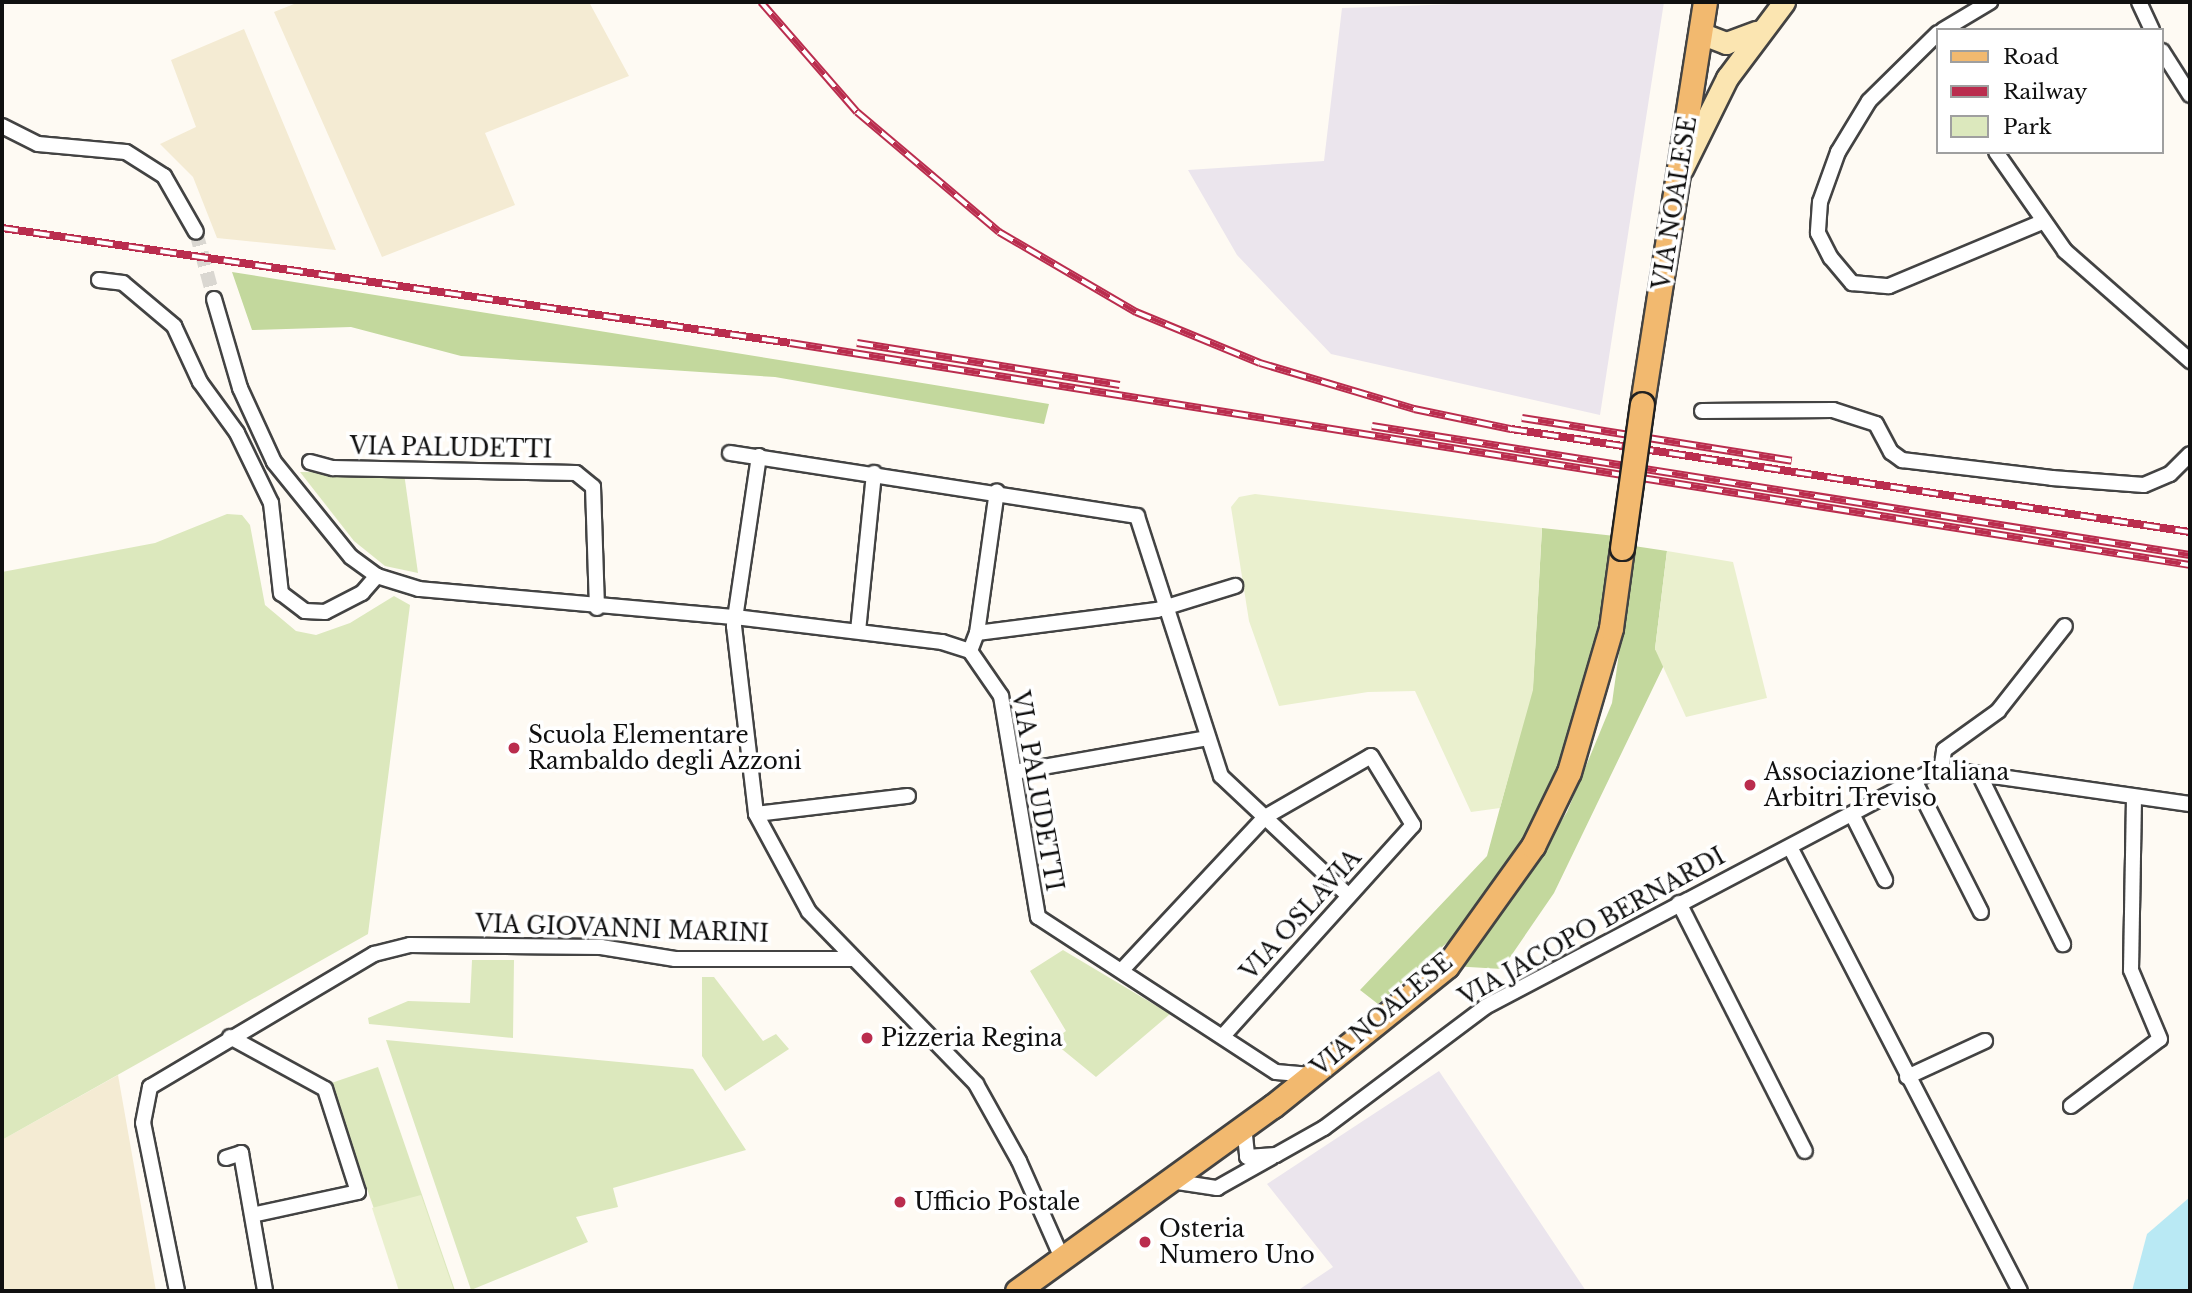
<!DOCTYPE html>
<style>
body{margin:0}
#map{position:relative;width:2192px;height:1293px;overflow:hidden;background:#fefaf3;font-family:"Libre Baskerville",serif}
div>[style]{position:absolute}
.industrial>*{inset:0;background:#ebe5ed}
.farmland>*{inset:0;background:#f4ebd3}
.green>*{inset:0;background:#dce8bd;transform-origin:0 0}
.forest>*{inset:0;background:#c3d89d}
.pitch>*{inset:0;background:#eaf0ce}
.water>*{inset:0;background:#b9e9f4}
.street-tunnel>*{height:14px;margin-top:-7px;transform-origin:0;background:repeating-linear-gradient(90deg,#dad7d1 0 14px,transparent 0 21px)}
.roads{filter:drop-shadow(2px 0 #434343) drop-shadow(-2px 0 #434343) drop-shadow(0 2px #434343) drop-shadow(0 -2px #434343)}
.street>*{height:14px;margin:-7px;padding:0 7px;transform-origin:7px;border-radius:7px;background:#fff}
.secondary>*{height:21px;margin:-10.5px;padding:0 10.5px;transform-origin:10.5px;border-radius:10.5px;background:#fbe5b1}
.primary>*{height:23px;margin:-11.5px;padding:0 11.5px;transform-origin:11.5px;border-radius:11.5px;background:#f2b96f}
.rail>*{height:8px;margin-top:-4px;transform-origin:0;background:repeating-linear-gradient(90deg,#fff 0 16px,#ba2d4e 0 32px);box-sizing:border-box;border-block:2px solid #ba2d4e}
.bridges{filter:drop-shadow(2px 0 #212121) drop-shadow(-2px 0 #212121) drop-shadow(0 2px #212121) drop-shadow(0 -2px #212121)}
.primary-bridge>*{height:23px;margin:-11.5px;padding:0 11.5px;transform-origin:11.5px;border-radius:11.5px;background:#f2b96f}
.dots>*{width:19px;height:19px;translate:-50% -50%;box-sizing:border-box;border:4px solid #fff;border-radius:50%}
span{translate:-50% -50%;white-space:nowrap;text-align:center;line-height:1.15;-webkit-text-stroke:7px #fff;paint-order:stroke}
.street-label{font-size:23px;color:#101010}
.poi-label{font-size:23px;color:#101010}
.left{translate:0 -50%;text-align:left}
.frame{position:absolute;inset:0;border:4px solid #101010;pointer-events:none}
.legend{position:absolute;left:1936px;top:28px;width:228px;height:126px;box-sizing:border-box;background:#fff;border:2px solid #9f9f9f;margin:0;padding:9px 12px;list-style:none;font-size:21px;color:#101010}
.legend li{display:flex;align-items:center;gap:14px;height:35px}
.legend b{width:35px;border:2px solid #9f9f9f}
</style>
<div id="map">
<div class="industrial">
<div style="clip-path:polygon(1516px 2px,1664px 2px,1600px 415px,1331px 354px,1237px 255px,1188px 170px,1324px 161px,1342px 8px)"></div>
<div style="clip-path:polygon(1439px 1071px,1586px 1291px,1297px 1291px,1333px 1267px,1267px 1184px)"></div>
</div>
<div class="farmland">
<div style="clip-path:polygon(299px 2px,589px 2px,629px 76px,485px 133px,515px 205px,382px 257px,274px 12px)"></div>
<div style="clip-path:polygon(244px 29px,336px 250px,217px 238px,193px 177px,160px 144px,196px 127px,171px 60px)"></div>
<div style="clip-path:polygon(118px 1075px,156px 1291px,2px 1291px,2px 1140px)"></div>
</div>
<div class="green">
<div style="clip-path:polygon(300px 472px,404px 473px,418px 573px,385px 566px,354px 541px)"></div>
<div style="clip-path:polygon(227px 514px,242px 515px,250px 525px,265px 605px,296px 631px,316px 635px,350px 623px,394px 596px,410px 605px,368px 934px,2px 1140px,2px 572px,155px 543px)"></div>
<div style="clip-path:polygon(1063px 950px,1170px 1014px,1096px 1077px,1052px 1041px,1066px 1031px,1030px 971px)"></div>
<div style="clip-path:polygon(472px 960px,514px 960px,513px 1038px,369px 1024px,368px 1018px,408px 1001px,470px 1003px)"></div>
<div style="clip-path:polygon(702px 977px,714px 977px,763px 1041px,776px 1034px,789px 1049px,725px 1091px,702px 1056px)"></div>
<div style="clip-path:polygon(386px 1040px,693px 1069px,746px 1150px,613px 1188px,618px 1207px,576px 1217px,588px 1242px,471px 1290px)"></div>
<div style="left:378px;top:1067px;width:237px;height:50px;rotate:71deg"></div>
</div>
<div class="forest">
<div style="clip-path:polygon(232px 272px,904px 380px,1049px 404px,1044px 424px,775px 377px,461px 356px,351px 327px,252px 330px)"></div>
<div style="clip-path:polygon(1542px 528px,1615px 536px,1602px 630px,1578px 719px,1541px 811px,1498px 877px,1450px 940px,1378px 1004px,1360px 990px,1487px 856px,1533px 685px)"></div>
<div style="clip-path:polygon(1634px 546px,1667px 551px,1655px 649px,1665px 663px,1554px 893px,1502px 969px,1452px 966px,1518px 890px,1567px 812px,1612px 703px)"></div>
</div>
<div class="pitch">
<div style="clip-path:polygon(1255px 494px,1542px 528px,1533px 690px,1500px 808px,1471px 812px,1415px 691px,1368px 692px,1279px 706px,1249px 621px,1231px 507px,1239px 497px)"></div>
<div style="clip-path:polygon(1667px 551px,1733px 562px,1767px 698px,1686px 717px,1655px 649px)"></div>
<div style="clip-path:polygon(421px 1195px,454px 1291px,399px 1291px,372px 1208px)"></div>
</div>
<div class="water">
<div style="clip-path:polygon(2190px 1197px,2190px 1291px,2132px 1291px,2147px 1234px)"></div>
</div>
<div class="street-tunnel">
<div style="left:196px;top:232px;width:69px;rotate:75deg"></div>
</div>
<div class="roads">
<div class="street">
<div style="left:2139px;top:2px;width:31px;rotate:65deg"></div>
<div style="left:1943px;top:30px;width:55px;rotate:-30.8deg"></div>
<div style="left:1938px;top:33px;width:97px;rotate:135.4deg"></div>
<div style="left:1869px;top:101px;width:60px;rotate:121.3deg"></div>
<div style="left:1838px;top:152px;width:53px;rotate:109.8deg"></div>
<div style="left:1820px;top:202px;width:31px;rotate:94deg"></div>
<div style="left:1818px;top:233px;width:28px;rotate:63deg"></div>
<div style="left:1831px;top:258px;width:33px;rotate:50deg"></div>
<div style="left:1852px;top:283px;width:37px;rotate:5deg"></div>
<div style="left:1889px;top:286px;width:166px;rotate:-22.7deg"></div>
<div style="left:2162px;top:51px;width:52px;rotate:57.5deg"></div>
<div style="left:2px;top:126px;width:40px;rotate:26.6deg"></div>
<div style="left:38px;top:144px;width:88px;rotate:5.2deg"></div>
<div style="left:126px;top:152px;width:45px;rotate:32.3deg"></div>
<div style="left:164px;top:176px;width:64px;rotate:60.3deg"></div>
<div style="left:1996px;top:152px;width:121px;rotate:55.1deg"></div>
<div style="left:2065px;top:251px;width:167px;rotate:41.3deg"></div>
<div style="left:99px;top:280px;width:24px;rotate:7deg"></div>
<div style="left:123px;top:283px;width:67px;rotate:40.1deg"></div>
<div style="left:174px;top:326px;width:62px;rotate:65.1deg"></div>
<div style="left:200px;top:382px;width:63px;rotate:54deg"></div>
<div style="left:237px;top:433px;width:78px;rotate:64.1deg"></div>
<div style="left:271px;top:503px;width:91px;rotate:83.7deg"></div>
<div style="left:281px;top:593px;width:30px;rotate:37deg"></div>
<div style="left:305px;top:611px;width:20px;rotate:3deg"></div>
<div style="left:325px;top:612px;width:42px;rotate:-27.2deg"></div>
<div style="left:362px;top:593px;width:23px;rotate:-49deg"></div>
<div style="left:214px;top:299px;width:93px;rotate:73.7deg"></div>
<div style="left:240px;top:388px;width:81px;rotate:65.3deg"></div>
<div style="left:274px;top:462px;width:122px;rotate:51deg"></div>
<div style="left:351px;top:557px;width:32px;rotate:36deg"></div>
<div style="left:377px;top:576px;width:44px;rotate:17.2deg"></div>
<div style="left:419px;top:589px;width:317px;rotate:5.1deg"></div>
<div style="left:735px;top:617px;width:209px;rotate:6.9deg"></div>
<div style="left:942px;top:642px;width:29px;rotate:18deg"></div>
<div style="left:970px;top:651px;width:55px;rotate:55.4deg"></div>
<div style="left:1001px;top:696px;width:224px;rotate:80.5deg"></div>
<div style="left:1038px;top:917px;width:284px;rotate:33.1deg"></div>
<div style="left:1276px;top:1072px;width:32px;rotate:5deg"></div>
<div style="left:1702px;top:411px;width:131px;rotate:-0.4deg"></div>
<div style="left:1833px;top:410px;width:45px;rotate:18deg"></div>
<div style="left:1876px;top:424px;width:32px;rotate:62deg"></div>
<div style="left:1891px;top:452px;width:14px;rotate:36deg"></div>
<div style="left:1902px;top:460px;width:151px;rotate:6.8deg"></div>
<div style="left:2052px;top:478px;width:92px;rotate:4.4deg"></div>
<div style="left:2144px;top:485px;width:28px;rotate:-23deg"></div>
<div style="left:2170px;top:474px;width:28px;rotate:-45deg"></div>
<div style="left:730px;top:453px;width:412px;rotate:8.8deg"></div>
<div style="left:1137px;top:516px;width:273px;rotate:72.1deg"></div>
<div style="left:1221px;top:776px;width:175px;rotate:43.2deg"></div>
<div style="left:759px;top:456px;width:172px;rotate:98.4deg"></div>
<div style="left:734px;top:626px;width:189px;rotate:83.3deg"></div>
<div style="left:756px;top:814px;width:111px;rotate:61.6deg"></div>
<div style="left:809px;top:912px;width:240px;rotate:45.8deg"></div>
<div style="left:976px;top:1084px;width:88px;rotate:60.8deg"></div>
<div style="left:1019px;top:1161px;width:106px;rotate:66.1deg"></div>
<div style="left:310px;top:462px;width:24px;rotate:15deg"></div>
<div style="left:333px;top:468px;width:243px;rotate:1.2deg"></div>
<div style="left:576px;top:473px;width:22px;rotate:39deg"></div>
<div style="left:593px;top:487px;width:121px;rotate:88.1deg"></div>
<div style="left:858px;top:631px;width:159px;rotate:-84.2deg"></div>
<div style="left:977px;top:633px;width:143px;rotate:-82deg"></div>
<div style="left:970px;top:651px;width:19px;rotate:-69deg"></div>
<div style="left:977px;top:633px;width:181px;rotate:-7.3deg"></div>
<div style="left:1157px;top:610px;width:82px;rotate:-17.1deg"></div>
<div style="left:1941px;top:770px;width:20px;rotate:-81deg"></div>
<div style="left:1944px;top:750px;width:67px;rotate:-35.8deg"></div>
<div style="left:1998px;top:711px;width:108px;rotate:-51.8deg"></div>
<div style="left:1015px;top:772px;width:196px;rotate:-10deg"></div>
<div style="left:1979px;top:774px;width:190px;rotate:63.7deg"></div>
<div style="left:1914px;top:780px;width:148px;rotate:63.1deg"></div>
<div style="left:756px;top:814px;width:153px;rotate:-6.8deg"></div>
<div style="left:1852px;top:814px;width:74px;rotate:63.4deg"></div>
<div style="left:1790px;top:847px;width:500px;rotate:62.62deg"></div>
<div style="left:1679px;top:903px;width:278px;rotate:63.1deg"></div>
<div style="left:1122px;top:970px;width:209px;rotate:-46.9deg"></div>
<div style="left:1265px;top:817px;width:122px;rotate:-29.9deg"></div>
<div style="left:1371px;top:756px;width:81px;rotate:58.7deg"></div>
<div style="left:1413px;top:825px;width:284px;rotate:132deg"></div>
<div style="left:230px;top:1037px;width:108px;rotate:28.7deg"></div>
<div style="left:325px;top:1089px;width:108px;rotate:72.2deg"></div>
<div style="left:358px;top:1192px;width:108px;rotate:167.8deg"></div>
<div style="left:1907px;top:1077px;width:86px;rotate:-24.8deg"></div>
<div style="left:2071px;top:1106px;width:111px;rotate:-37deg"></div>
<div style="left:2160px;top:1039px;width:75px;rotate:-112.8deg"></div>
<div style="left:2131px;top:970px;width:172px;rotate:-89deg"></div>
<div style="left:1244px;top:1126px;width:31px;rotate:84deg"></div>
<div style="left:1247px;top:1157px;width:29px;rotate:-4deg"></div>
<div style="left:1276px;top:1155px;width:55px;rotate:-29.4deg"></div>
<div style="left:1324px;top:1128px;width:201px;rotate:-36.9deg"></div>
<div style="left:1485px;top:1007px;width:500px;rotate:-27.8deg"></div>
<div style="left:1927px;top:774px;width:31px;rotate:-6deg"></div>
<div style="left:1958px;top:771px;width:234px;rotate:8.1deg"></div>
<div style="left:226px;top:1158px;width:16px;rotate:-18deg"></div>
<div style="left:241px;top:1153px;width:140px;rotate:80.1deg"></div>
<div style="left:1171px;top:1181px;width:47px;rotate:8.7deg"></div>
<div style="left:1217px;top:1188px;width:63px;rotate:-29.4deg"></div>
<div style="left:177px;top:1291px;width:171px;rotate:-101.4deg"></div>
<div style="left:143px;top:1123px;width:37px;rotate:-79deg"></div>
<div style="left:150px;top:1087px;width:261px;rotate:-30.7deg"></div>
<div style="left:374px;top:954px;width:37px;rotate:-14deg"></div>
<div style="left:410px;top:945px;width:191px;rotate:0.6deg"></div>
<div style="left:601px;top:947px;width:75px;rotate:9.2deg"></div>
<div style="left:675px;top:959px;width:179px"></div>
</div>
<div class="secondary">
<div style="left:1700px;top:33px;width:28px;rotate:21deg"></div>
<div style="left:1726px;top:43px;width:33px;rotate:-20deg"></div>
<div style="left:1682px;top:169px;width:102px;rotate:-63.7deg"></div>
<div style="left:1727px;top:78px;width:95px;rotate:-53.1deg"></div>
</div>
<div class="primary">
<div style="left:1642px;top:404px;width:407px;rotate:-81.1deg"></div>
<div style="left:1017px;top:1291px;width:316px;rotate:-35.9deg"></div>
<div style="left:1273px;top:1106px;width:223px;rotate:-38.8deg"></div>
<div style="left:1447px;top:966px;width:148px;rotate:-54.4deg"></div>
<div style="left:1533px;top:846px;width:82px;rotate:-64.1deg"></div>
<div style="left:1569px;top:772px;width:150px;rotate:-73.7deg"></div>
<div style="left:1611px;top:628px;width:81px;rotate:-82.2deg"></div>
</div>
</div>
<div class="rail">
<div style="left:761px;top:2px;width:146px;rotate:48.9deg"></div>
<div style="left:857px;top:112px;width:186px;rotate:40.2deg"></div>
<div style="left:999px;top:232px;width:159px;rotate:30.3deg"></div>
<div style="left:1136px;top:312px;width:134px;rotate:22.4deg"></div>
<div style="left:1260px;top:363px;width:161px;rotate:16.6deg"></div>
<div style="left:1414px;top:409px;width:99px;rotate:11.7deg"></div>
<div style="left:1511px;top:429px;width:687px;rotate:8.63deg"></div>
<div style="left:2px;top:228px;width:796px;rotate:8.3deg"></div>
<div style="left:790px;top:343px;width:1417px;rotate:9.01deg"></div>
<div style="left:857px;top:343px;width:266px;rotate:9.1deg"></div>
<div style="left:1522px;top:418px;width:273px;rotate:9deg"></div>
<div style="left:1372px;top:426px;width:828px;rotate:8.96deg"></div>
</div>
<div class="bridges">
<div class="primary-bridge">
<div style="left:1622px;top:548px;width:145px;rotate:-82.1deg"></div>
</div>
</div>
<div class="dots">
<div style="left:514px;top:748px;background:#ba2d4e"></div>
<div style="left:1750px;top:785px;background:#ba2d4e"></div>
<div style="left:867px;top:1038px;background:#ba2d4e"></div>
<div style="left:900px;top:1202px;background:#ba2d4e"></div>
<div style="left:1145px;top:1242px;background:#ba2d4e"></div>
</div>
<div class="street-label">
<span style="left:1675px;top:203px;rotate:-81deg">VIA NOALESE</span>
<span style="left:451px;top:448px;rotate:1deg">VIA PALUDETTI</span>
<span style="left:1037px;top:791px;rotate:80deg">VIA PALUDETTI</span>
<span style="left:1301px;top:915px;rotate:-48deg">VIA OSLAVIA</span>
<span style="left:1592px;top:927px;rotate:-29deg">VIA JACOPO BERNARDI</span>
<span style="left:622px;top:929px;rotate:2deg">VIA GIOVANNI MARINI</span>
<span style="left:1382px;top:1015px;rotate:-40deg">VIA NOALESE</span>
</div>
<div class="poi-label">
<span class="left" style="left:528px;top:748px">Scuola Elementare<br>Rambaldo degli Azzoni</span>
<span class="left" style="left:1764px;top:785px">Associazione Italiana<br>Arbitri Treviso</span>
<span class="left" style="left:881px;top:1038px">Pizzeria Regina</span>
<span class="left" style="left:914px;top:1202px">Ufficio Postale</span>
<span class="left" style="left:1159px;top:1242px">Osteria<br>Numero Uno</span>
</div>
<div class="frame"></div>
<ul class="legend">
<li><b style="height:9px;background:#f2b96f"></b>Road</li>
<li><b style="height:9px;background:#ba2d4e"></b>Railway</li>
<li><b style="height:19px;background:#dce8bd"></b>Park</li>
</ul>
</div>
